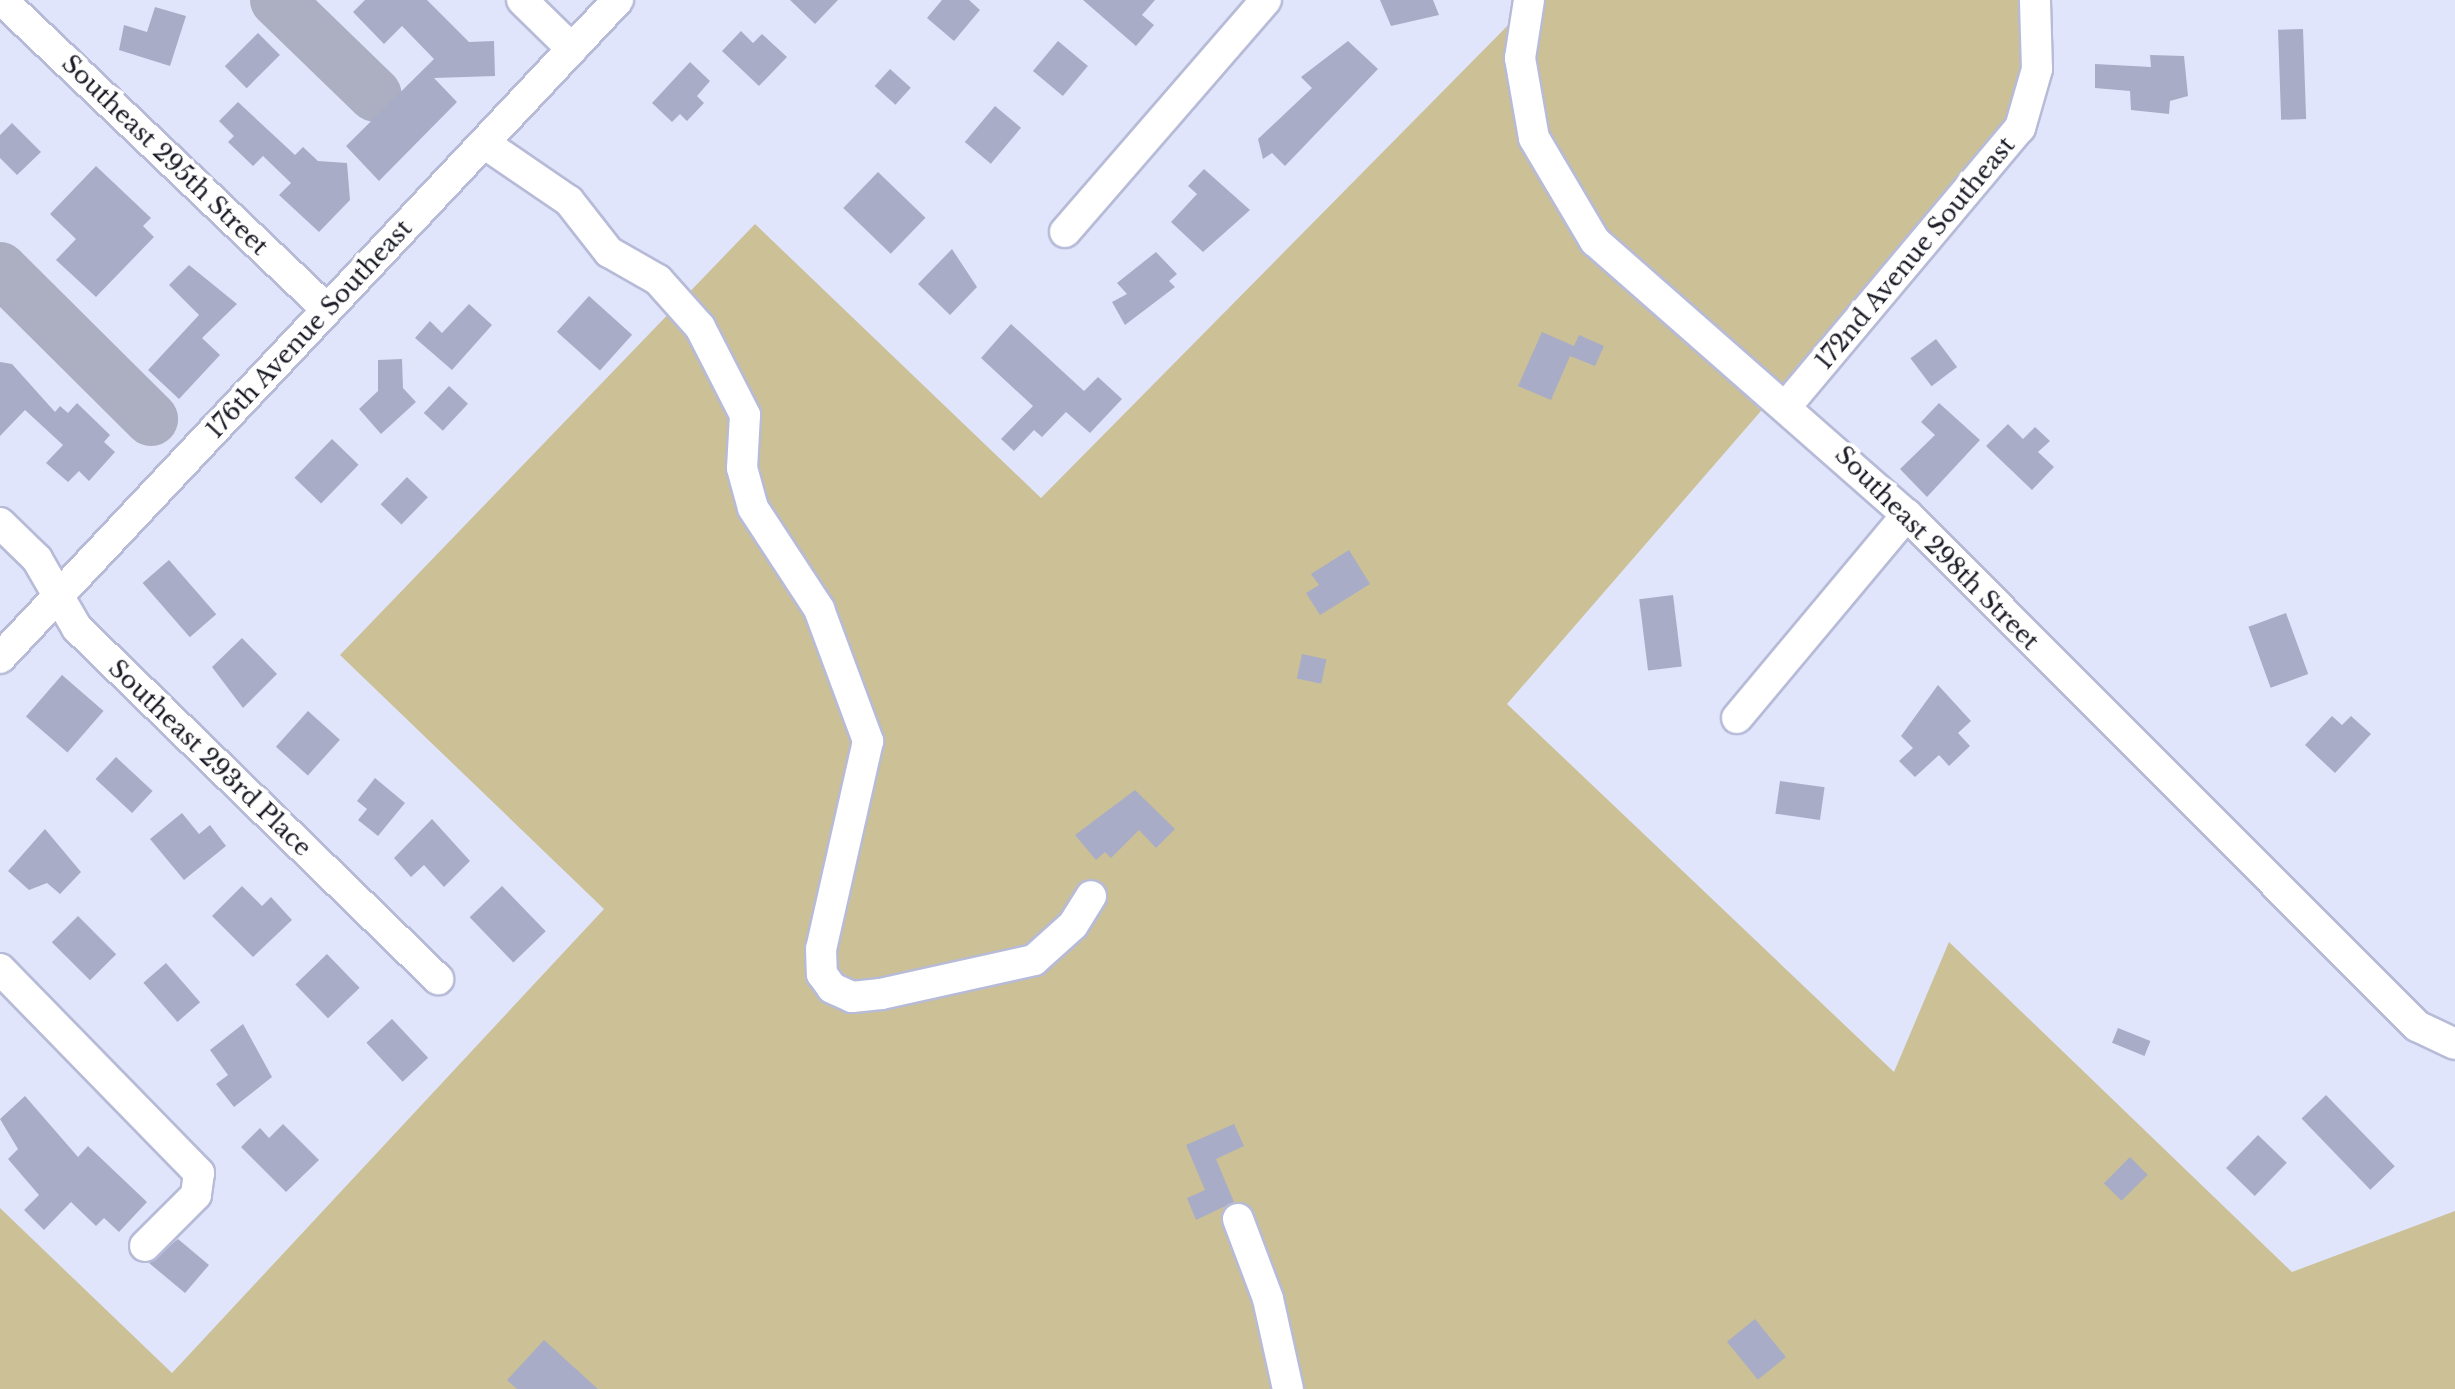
<!DOCTYPE html>
<style>
body{margin:0}
#map{position:relative;width:2455px;height:1389px;overflow:hidden;background:#e1e5fc;font-family:"Libre Baskerville",serif}
div>[style]{position:absolute}
.green>*{inset:0;background:#cbc096}
.taxiway>*{height:54px;margin:-27px;padding:0 27px;transform-origin:27px;border-radius:27px;background:#acaec2}
.building>*{inset:0;background:#a8acc7;transform-origin:0 0}
.roads{filter:drop-shadow(2px 0 #b7bbd7) drop-shadow(-2px 0 #b7bbd7) drop-shadow(0 2px #b7bbd7) drop-shadow(0 -2px #b7bbd7)}
.minor>*{height:30px;margin:-15px;padding:0 15px;transform-origin:15px;border-radius:15px;background:#fff}
span{translate:-50% -50%;white-space:nowrap;text-align:center;line-height:1.15;-webkit-text-stroke:8px #fff;paint-order:stroke}
.street-label{font-size:24px;color:#1b1c26}
</style>
<div id="map">
<div class="green">
<div style="clip-path:polygon(1533px 0,2020px 0,2022px 92px,2008px 126px,1507px 704px,1894px 1072px,1949px 942px,2292px 1272px,2455px 1211px,2455px 1389px,0 1389px,0 1208px,172px 1373px,604px 909px,340px 655px,755px 224px,1041px 498px)"></div>
</div>
<div class="taxiway">
<div style="left:277px;top:0;width:136px;rotate:44.1deg"></div>
<div style="left:0;top:269px;width:213px;rotate:44.8deg"></div>
</div>
<div class="building">
<div style="clip-path:polygon(365px 0,427px 0,469px 42px,494px 41px,495px 76px,434px 78px,457px 102px,379px 181px,346px 146px,434px 59px,402px 26px,384px 44px,353px 12px)"></div>
<div style="clip-path:polygon(790px 0,838px 0,815px 24px)"></div>
<div style="clip-path:polygon(942px 0,969px 0,980px 10px,954px 41px,927px 18px)"></div>
<div style="clip-path:polygon(1083px 0,1155px 0,1142px 15px,1154px 25px,1136px 46px)"></div>
<div style="clip-path:polygon(1380px 0,1433px 0,1439px 15px,1391px 26px)"></div>
<div style="clip-path:polygon(155px 7px,186px 16px,170px 66px,119px 50px,124px 25px,147px 32px)"></div>
<div style="left:2303px;top:29px;width:90px;height:25px;rotate:88deg"></div>
<div style="clip-path:polygon(741px 31px,753px 43px,762px 34px,787px 57px,759px 86px,722px 51px)"></div>
<div style="left:258px;top:33px;width:31px;height:47px;rotate:45deg"></div>
<div style="left:1058px;top:41px;width:39px;height:39px;rotate:40deg"></div>
<div style="clip-path:polygon(1348px 41px,1378px 69px,1285px 166px,1272px 153px,1263px 159px,1258px 139px,1312px 88px,1301px 77px)"></div>
<div style="clip-path:polygon(2150px 55px,2184px 56px,2188px 96px,2170px 101px,2169px 114px,2131px 110px,2130px 91px,2095px 88px,2095px 64px,2151px 67px)"></div>
<div style="clip-path:polygon(690px 62px,710px 81px,697px 96px,704px 103px,687px 121px,680px 114px,672px 122px,652px 103px)"></div>
<div style="left:890px;top:69px;width:28px;height:23px;rotate:42deg"></div>
<div style="clip-path:polygon(238px 102px,295px 155px,303px 147px,318px 161px,347px 163px,350px 200px,319px 232px,279px 195px,291px 183px,263px 156px,253px 166px,228px 142px,234px 136px,219px 121px)"></div>
<div style="left:995px;top:106px;width:34px;height:47px;rotate:40deg"></div>
<div style="clip-path:polygon(12px 123px,41px 152px,17px 175px,0 158px,0 135px)"></div>
<div style="clip-path:polygon(96px 166px,151px 218px,143px 226px,154px 237px,96px 297px,56px 260px,76px 239px,50px 214px)"></div>
<div style="clip-path:polygon(1204px 169px,1250px 210px,1203px 252px,1171px 222px,1197px 194px,1188px 186px)"></div>
<div style="left:878px;top:172px;width:66px;height:50px;rotate:44deg"></div>
<div style="clip-path:polygon(952px 249px,977px 287px,950px 315px,918px 284px)"></div>
<div style="clip-path:polygon(1156px 252px,1177px 274px,1169px 281px,1175px 287px,1125px 325px,1112px 302px,1127px 294px,1117px 283px)"></div>
<div style="clip-path:polygon(189px 265px,237px 304px,202px 338px,220px 355px,179px 399px,148px 370px,199px 315px,169px 285px)"></div>
<div style="left:589px;top:296px;width:58px;height:48px;rotate:42deg"></div>
<div style="clip-path:polygon(469px 304px,492px 325px,452px 370px,415px 338px,430px 321px,442px 333px)"></div>
<div style="clip-path:polygon(1011px 324px,1084px 391px,1098px 377px,1122px 399px,1090px 433px,1066px 412px,1042px 437px,1034px 430px,1014px 451px,1001px 439px,1033px 406px,981px 358px)"></div>
<div style="clip-path:polygon(1542px 332px,1574px 346px,1579px 335px,1604px 346px,1595px 366px,1570px 356px,1551px 400px,1518px 386px)"></div>
<div style="left:1936px;top:339px;width:35px;height:32px;rotate:53deg"></div>
<div style="clip-path:polygon(402px 359px,403px 388px,416px 402px,381px 434px,359px 409px,378px 391px,378px 360px)"></div>
<div style="clip-path:polygon(0 362px,12px 364px,55px 412px,60px 406px,68px 413px,77px 403px,110px 435px,104px 442px,115px 452px,89px 481px,79px 471px,68px 482px,46px 463px,63px 445px,25px 410px,0 436px)"></div>
<div style="left:449px;top:386px;width:26px;height:37px;rotate:43deg"></div>
<div style="clip-path:polygon(1939px 403px,1980px 440px,1927px 497px,1900px 469px,1935px 435px,1921px 422px)"></div>
<div style="clip-path:polygon(2008px 424px,2023px 439px,2035px 427px,2050px 441px,2038px 452px,2054px 467px,2032px 490px,1986px 446px)"></div>
<div style="left:332px;top:439px;width:37px;height:54px;rotate:44deg"></div>
<div style="left:407px;top:477px;width:29px;height:38px;rotate:44deg"></div>
<div style="clip-path:polygon(1349px 550px,1370px 584px,1320px 615px,1306px 593px,1319px 585px,1311px 574px)"></div>
<div style="left:169px;top:560px;width:72px;height:35px;rotate:49deg"></div>
<div style="left:1673px;top:595px;width:72px;height:34px;rotate:83deg"></div>
<div style="left:2286px;top:613px;width:65px;height:40px;rotate:70deg"></div>
<div style="clip-path:polygon(242px 638px,277px 674px,243px 708px,212px 667px)"></div>
<div style="left:1302px;top:654px;width:25px;height:25px;rotate:12deg"></div>
<div style="left:62px;top:675px;width:55px;height:55px;rotate:41deg"></div>
<div style="clip-path:polygon(1938px 685px,1971px 721px,1958px 733px,1970px 746px,1949px 766px,1939px 755px,1915px 777px,1899px 761px,1913px 748px,1901px 736px)"></div>
<div style="left:308px;top:711px;width:43px;height:48px;rotate:42deg"></div>
<div style="clip-path:polygon(2332px 716px,2342px 725px,2351px 716px,2371px 734px,2335px 773px,2305px 745px)"></div>
<div style="left:116px;top:757px;width:50px;height:30px;rotate:43deg"></div>
<div style="clip-path:polygon(375px 778px,405px 803px,378px 836px,358px 820px,367px 809px,357px 801px)"></div>
<div style="left:1780px;top:781px;width:45px;height:33px;rotate:8deg"></div>
<div style="clip-path:polygon(1135px 790px,1175px 829px,1156px 848px,1139px 830px,1111px 858px,1105px 852px,1096px 860px,1075px 835px)"></div>
<div style="clip-path:polygon(182px 813px,199px 834px,210px 825px,226px 846px,184px 880px,150px 839px)"></div>
<div style="clip-path:polygon(432px 819px,470px 861px,444px 887px,424px 865px,411px 877px,394px 858px)"></div>
<div style="clip-path:polygon(45px 829px,81px 872px,60px 894px,47px 883px,29px 890px,8px 871px)"></div>
<div style="clip-path:polygon(242px 886px,262px 906px,271px 897px,292px 920px,253px 957px,212px 916px)"></div>
<div style="left:502px;top:886px;width:63px;height:45px;rotate:46deg"></div>
<div style="left:78px;top:916px;width:54px;height:37px;rotate:45deg"></div>
<div style="left:327px;top:954px;width:47px;height:44px;rotate:46deg"></div>
<div style="left:166px;top:963px;width:52px;height:30px;rotate:49deg"></div>
<div style="left:392px;top:1019px;width:53px;height:35px;rotate:47deg"></div>
<div style="clip-path:polygon(243px 1024px,272px 1077px,234px 1107px,216px 1084px,228px 1075px,210px 1050px)"></div>
<div style="left:2118px;top:1028px;width:35px;height:16px;rotate:22deg"></div>
<div style="left:2326px;top:1095px;width:99px;height:34px;rotate:46deg"></div>
<div style="clip-path:polygon(25px 1096px,78px 1157px,88px 1146px,147px 1202px,119px 1232px,104px 1218px,96px 1226px,71px 1202px,44px 1230px,24px 1210px,39px 1195px,8px 1159px,18px 1149px,0 1119px)"></div>
<div style="clip-path:polygon(283px 1124px,319px 1160px,286px 1192px,241px 1147px,260px 1128px,269px 1138px)"></div>
<div style="clip-path:polygon(1234px 1124px,1244px 1146px,1216px 1159px,1234px 1202px,1196px 1220px,1187px 1198px,1205px 1190px,1186px 1145px)"></div>
<div style="left:2258px;top:1135px;width:40px;height:46px;rotate:44deg"></div>
<div style="left:2130px;top:1157px;width:25px;height:37px;rotate:45deg"></div>
<div style="clip-path:polygon(178px 1239px,209px 1265px,185px 1293px,149px 1263px)"></div>
<div style="left:1755px;top:1319px;width:49px;height:36px;rotate:51deg"></div>
<div style="clip-path:polygon(544px 1340px,598px 1389px,517px 1389px,507px 1380px)"></div>
</div>
<div class="roads">
<div class="minor">
<div style="left:2px;top:0;width:449px;rotate:43.6deg"></div>
<div style="left:522px;top:0;width:70px;rotate:44.4deg"></div>
<div style="left:1529px;top:0;width:59px;rotate:98.8deg"></div>
<div style="left:1520px;top:58px;width:81px;rotate:80.1deg"></div>
<div style="left:1534px;top:138px;width:120px;rotate:59.4deg"></div>
<div style="left:1595px;top:241px;width:415px;rotate:41.3deg"></div>
<div style="left:1907px;top:515px;width:722px;rotate:45.06deg"></div>
<div style="left:2417px;top:1026px;width:42px;rotate:25.3deg"></div>
<div style="left:484px;top:143px;width:103px;rotate:34.3deg"></div>
<div style="left:569px;top:201px;width:65px;rotate:51.9deg"></div>
<div style="left:609px;top:252px;width:56px;rotate:29.7deg"></div>
<div style="left:658px;top:280px;width:63px;rotate:48.2deg"></div>
<div style="left:700px;top:327px;width:99px;rotate:62.9deg"></div>
<div style="left:745px;top:415px;width:53px;rotate:93.2deg"></div>
<div style="left:742px;top:468px;width:41px;rotate:74.6deg"></div>
<div style="left:753px;top:508px;width:121px;rotate:56.8deg"></div>
<div style="left:819px;top:609px;width:141px;rotate:69.6deg"></div>
<div style="left:868px;top:741px;width:213px;rotate:102.7deg"></div>
<div style="left:821px;top:949px;width:25px;rotate:88deg"></div>
<div style="left:822px;top:974px;width:17px;rotate:54deg"></div>
<div style="left:832px;top:988px;width:22px;rotate:24deg"></div>
<div style="left:852px;top:997px;width:29px;rotate:-6deg"></div>
<div style="left:881px;top:994px;width:157px;rotate:-12.5deg"></div>
<div style="left:1034px;top:960px;width:52px;rotate:-41.9deg"></div>
<div style="left:1073px;top:925px;width:34px;rotate:-58deg"></div>
<div style="left:1065px;top:232px;width:307px;rotate:-49.1deg"></div>
<div style="left:1788px;top:404px;width:361px;rotate:-50deg"></div>
<div style="left:2020px;top:128px;width:61px;rotate:-73.9deg"></div>
<div style="left:2037px;top:69px;width:69px;rotate:-91.7deg"></div>
<div style="left:0;top:523px;width:52px;rotate:44.2deg"></div>
<div style="left:37px;top:559px;width:80px;rotate:59.9deg"></div>
<div style="left:77px;top:628px;width:504px;rotate:44.2deg"></div>
<div style="left:0;top:658px;width:903px;rotate:-46.8deg"></div>
<div style="left:1737px;top:718px;width:265px;rotate:-50.1deg"></div>
<div style="left:0;top:969px;width:285px;rotate:45.7deg"></div>
<div style="left:199px;top:1173px;width:22px;rotate:98deg"></div>
<div style="left:196px;top:1195px;width:72px;rotate:135deg"></div>
<div style="left:1238px;top:1219px;width:85px;rotate:69.4deg"></div>
<div style="left:1268px;top:1299px;width:92px;rotate:77.5deg"></div>
</div>
</div>
<div class="street-label">
<span style="left:165px;top:155px;rotate:44deg">Southeast 295th Street</span>
<span style="left:1915px;top:253px;rotate:-50deg">172nd Avenue Southeast</span>
<span style="left:309px;top:329px;rotate:-47deg">176th Avenue Southeast</span>
<span style="left:1937px;top:548px;rotate:45deg">Southeast 298th Street</span>
<span style="left:210px;top:758px;rotate:44deg">Southeast 293rd Place</span>
</div>
</div>
